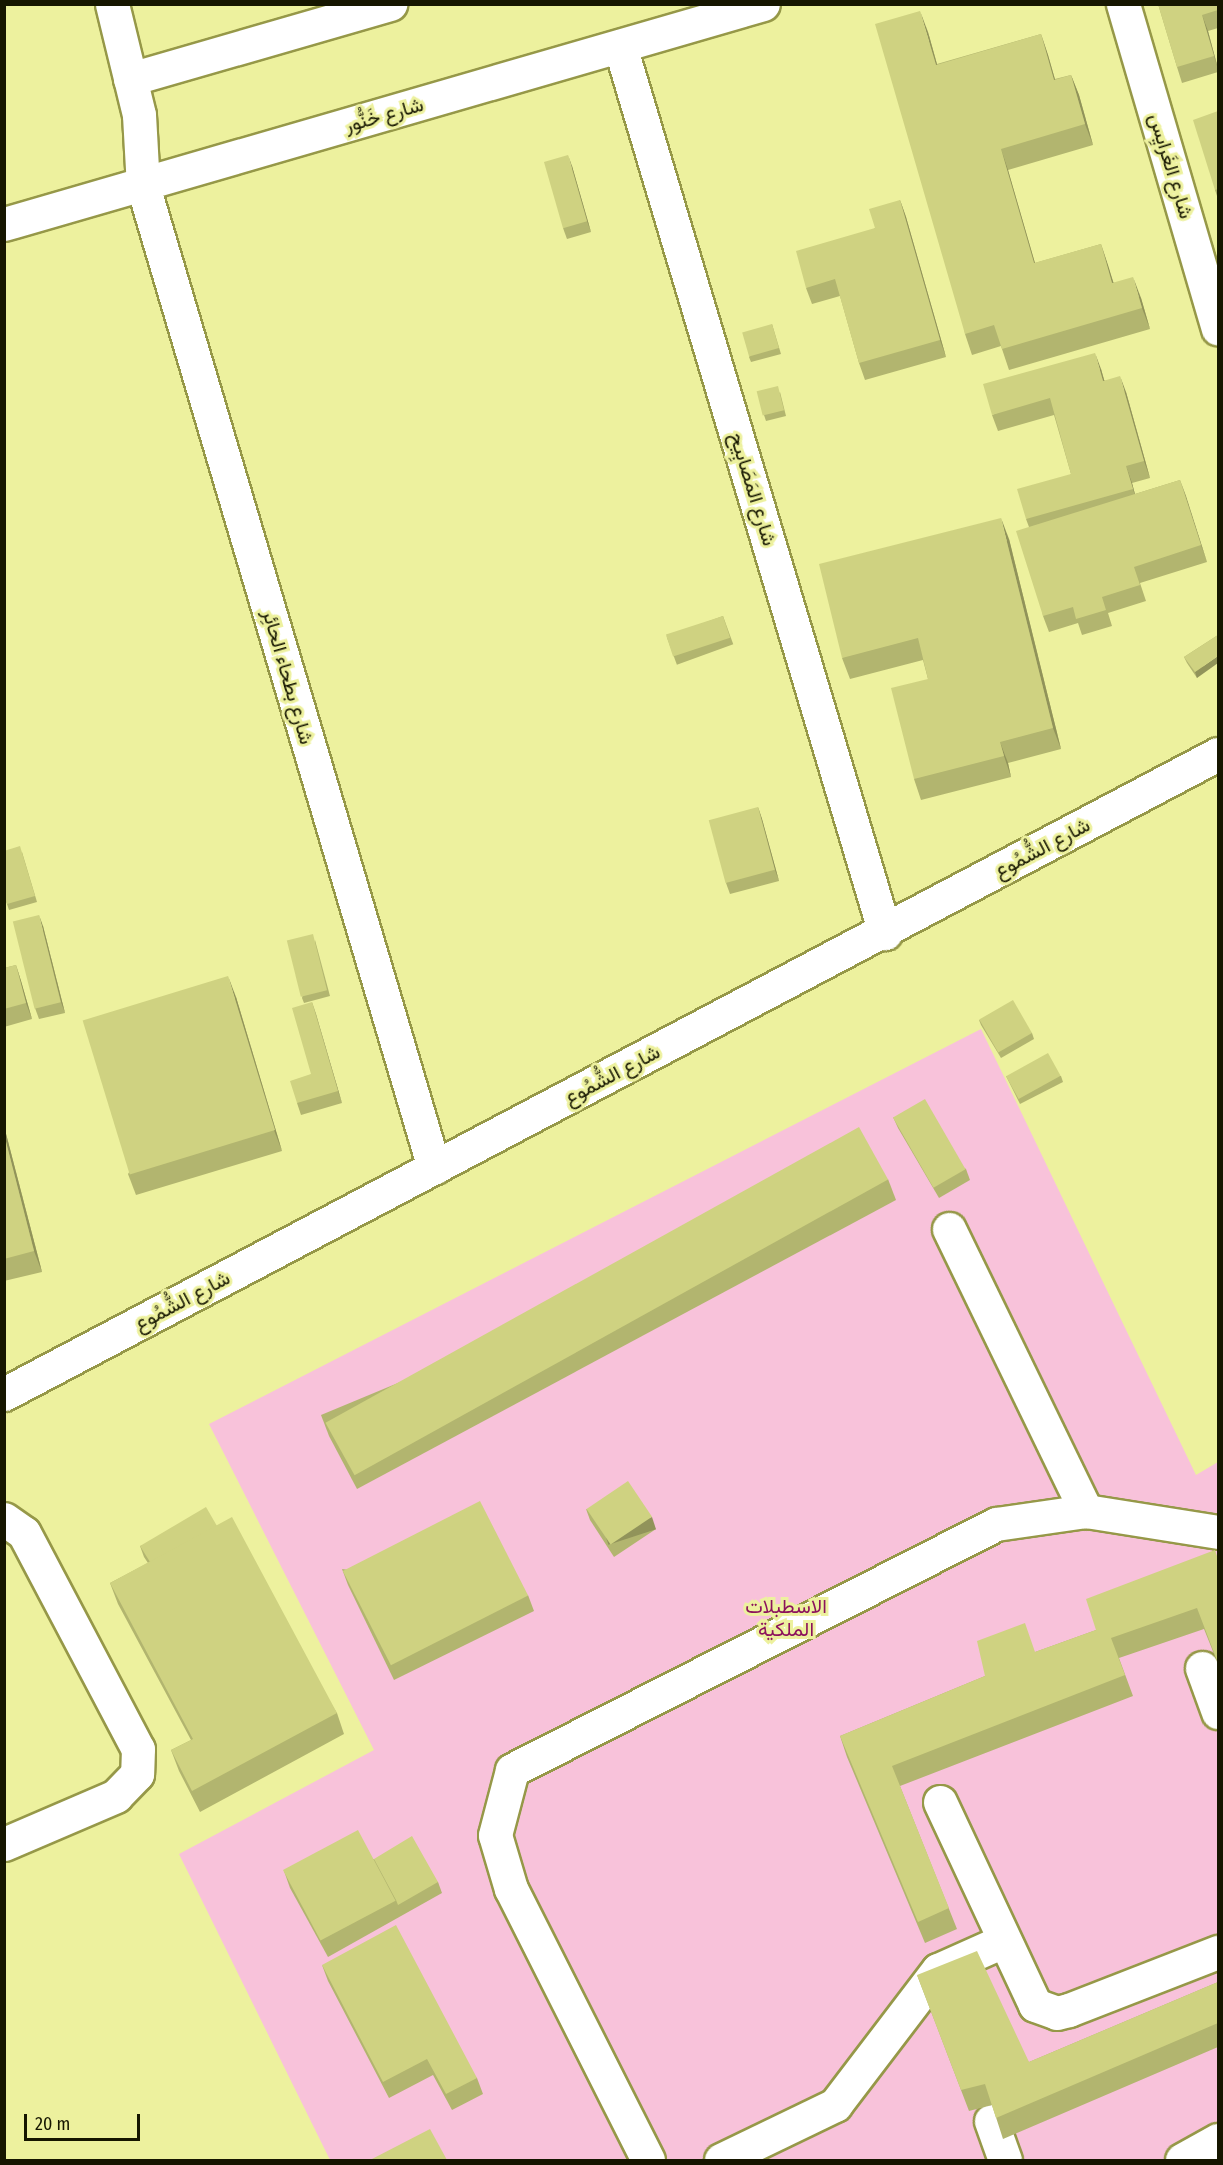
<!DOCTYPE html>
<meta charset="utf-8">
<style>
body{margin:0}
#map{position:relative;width:1223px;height:2165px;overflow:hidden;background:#edf19e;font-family:"Fira Sans Condensed",Vazirmatn,sans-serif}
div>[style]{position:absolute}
.green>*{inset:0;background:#f8c2da}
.roads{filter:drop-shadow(2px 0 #969848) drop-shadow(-2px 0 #969848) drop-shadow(0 2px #969848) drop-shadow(0 -2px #969848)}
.minor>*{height:33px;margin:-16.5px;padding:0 16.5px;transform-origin:16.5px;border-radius:16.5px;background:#fff}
.wall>*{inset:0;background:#b2b56f;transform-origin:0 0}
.shaded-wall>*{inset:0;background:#91935a;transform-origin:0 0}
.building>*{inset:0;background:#cfd281;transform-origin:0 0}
span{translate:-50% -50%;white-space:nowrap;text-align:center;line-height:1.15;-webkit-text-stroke:6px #edf19e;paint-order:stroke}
.street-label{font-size:20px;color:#161600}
.park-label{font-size:20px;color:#8c125c}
.frame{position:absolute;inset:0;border:6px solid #161600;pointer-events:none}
.scale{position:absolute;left:24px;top:2114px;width:116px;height:27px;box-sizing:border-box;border:3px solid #161600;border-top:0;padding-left:8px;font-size:18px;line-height:21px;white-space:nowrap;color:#161600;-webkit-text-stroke:4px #edf19e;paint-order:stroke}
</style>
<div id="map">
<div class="green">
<div style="clip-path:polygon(981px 1029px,1196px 1475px,1218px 1462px,1218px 2160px,330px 2160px,179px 1854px,374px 1750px,209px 1424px)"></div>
</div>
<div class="roads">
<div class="minor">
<div style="left:112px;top:4px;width:114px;rotate:76.3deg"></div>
<div style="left:139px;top:115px;width:71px;rotate:86.8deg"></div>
<div style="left:143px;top:186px;width:1024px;rotate:73.49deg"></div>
<div style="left:1123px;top:4px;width:338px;rotate:73.7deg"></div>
<div style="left:620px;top:46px;width:926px;rotate:73.37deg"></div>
<div style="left:130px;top:79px;width:271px;rotate:-16.1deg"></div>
<div style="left:4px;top:224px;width:790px;rotate:-16.16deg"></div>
<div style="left:949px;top:1229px;width:314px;rotate:64.1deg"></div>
<div style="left:4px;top:1394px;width:1372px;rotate:-27.8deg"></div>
<div style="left:4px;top:1519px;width:24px;rotate:35deg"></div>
<div style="left:24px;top:1533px;width:244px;rotate:62.2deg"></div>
<div style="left:138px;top:1749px;width:25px;rotate:92deg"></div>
<div style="left:137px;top:1774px;width:30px;rotate:134deg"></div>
<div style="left:116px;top:1796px;width:122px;rotate:156.8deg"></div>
<div style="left:1202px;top:1668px;width:47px;rotate:70deg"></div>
<div style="left:940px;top:1802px;width:224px;rotate:64.9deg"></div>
<div style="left:1035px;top:2005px;width:23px;rotate:20deg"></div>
<div style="left:1057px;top:2013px;width:12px;rotate:-14deg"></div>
<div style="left:1069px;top:2010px;width:160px;rotate:-21.3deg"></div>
<div style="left:991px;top:2121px;width:41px;rotate:70.3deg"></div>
<div style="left:648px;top:2160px;width:304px;rotate:-116.8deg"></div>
<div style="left:511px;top:1889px;width:56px;rotate:-106.5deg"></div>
<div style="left:495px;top:1835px;width:67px;rotate:-75.3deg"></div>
<div style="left:512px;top:1770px;width:543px;rotate:-26.94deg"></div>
<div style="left:996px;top:1524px;width:91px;rotate:-8.2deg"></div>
<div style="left:1086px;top:1511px;width:134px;rotate:9deg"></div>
<div style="left:721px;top:2160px;width:127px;rotate:-25.8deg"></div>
<div style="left:835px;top:2105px;width:170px;rotate:-52.7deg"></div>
<div style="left:938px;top:1970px;width:71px;rotate:-24deg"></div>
<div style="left:1182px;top:2160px;width:41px;rotate:-29.1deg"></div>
</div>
</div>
<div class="wall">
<div style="clip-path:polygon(1158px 4px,1218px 4px,1218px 28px,1208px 31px,1218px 68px,1218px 72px,1182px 83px,1177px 67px)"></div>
<div style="clip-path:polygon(928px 32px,937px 64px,1041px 34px,1048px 55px,1055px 79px,1071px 75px,1079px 95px,1093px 145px,1008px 170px,1035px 263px,1101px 244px,1113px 282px,1141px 298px,1150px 329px,1009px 370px,1001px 346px,972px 355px,965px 334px)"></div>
<div style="clip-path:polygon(1218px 111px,1218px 199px,1215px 190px)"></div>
<div style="clip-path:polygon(572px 166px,591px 232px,567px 239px,563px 228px)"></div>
<div style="clip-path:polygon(900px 200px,906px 217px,946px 357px,865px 380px,859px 363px,840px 296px,812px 304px,806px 288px,875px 228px)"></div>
<div style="clip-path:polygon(772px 324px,781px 354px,751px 362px,749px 357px)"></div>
<div style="clip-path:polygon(1101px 369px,1104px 380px,1126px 392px,1150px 478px,1132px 483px,1135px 494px,1180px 480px,1207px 562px,1140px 583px,1146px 601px,1108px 613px,1112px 626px,1082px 635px,1078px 623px,1049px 632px,1043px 616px,1029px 527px,1026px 519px,1071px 474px,1054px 415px,998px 431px,992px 415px)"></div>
<div style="clip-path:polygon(780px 392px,786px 416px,766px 421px,764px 415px)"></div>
<div style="clip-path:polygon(1009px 539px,1061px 749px,1008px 763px,1011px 777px,921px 800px,914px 779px,928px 679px,923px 660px,850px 679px,842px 658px)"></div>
<div style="left:723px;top:616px;width:30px;height:60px;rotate:70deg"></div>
<div style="clip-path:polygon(1218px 635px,1197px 678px,1187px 663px,1184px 657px)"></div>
<div style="clip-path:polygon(758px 807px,762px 819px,779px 881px,730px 894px,726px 883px)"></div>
<div style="clip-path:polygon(22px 852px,37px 902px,9px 910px,4px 895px)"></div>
<div style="clip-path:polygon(43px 926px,65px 1013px,39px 1019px,35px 1008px)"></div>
<div style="clip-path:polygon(315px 940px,330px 996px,304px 1003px,302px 998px)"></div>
<div style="clip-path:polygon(16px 965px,21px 981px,32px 1019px,4px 1027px,4px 968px)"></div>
<div style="clip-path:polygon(236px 997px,282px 1151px,136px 1195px,128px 1174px)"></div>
<div style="clip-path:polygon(312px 1002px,342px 1103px,301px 1115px,297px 1103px,311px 1074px)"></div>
<div style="clip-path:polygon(979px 1020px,1032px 1033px,1034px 1039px,1001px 1058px,981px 1025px)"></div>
<div style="clip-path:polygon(1006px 1076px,1061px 1076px,1063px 1082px,1020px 1104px)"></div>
<div style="clip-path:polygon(893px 1117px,966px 1169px,970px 1180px,939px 1198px,898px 1128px)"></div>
<div style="clip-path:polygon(4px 1126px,42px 1272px,4px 1281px)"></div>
<div style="clip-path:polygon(888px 1179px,896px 1200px,357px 1489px,329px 1436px,321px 1415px)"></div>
<div style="clip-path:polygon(586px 1509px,656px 1529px,614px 1557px,590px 1520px)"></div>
<div style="clip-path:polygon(217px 1526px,337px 1713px,344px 1734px,200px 1812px,179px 1771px,171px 1750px,191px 1740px,118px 1604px,110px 1583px,148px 1563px,144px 1557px,140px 1546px)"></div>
<div style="clip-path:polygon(1218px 1559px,1218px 1664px,1204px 1629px,1119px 1658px,1133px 1696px,900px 1786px,957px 1929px,925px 1943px,847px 1757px,840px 1736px,985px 1676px,1035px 1652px,1096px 1630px)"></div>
<div style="clip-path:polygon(342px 1569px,528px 1595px,534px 1611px,394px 1680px,348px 1585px)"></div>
<div style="clip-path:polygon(374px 1859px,438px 1882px,442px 1893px,328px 1957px,290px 1888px,284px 1871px)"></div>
<div style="clip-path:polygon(322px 1965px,477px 2078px,483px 2094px,452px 2110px,433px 2075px,389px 2098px,328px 1981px)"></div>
<div style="clip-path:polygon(917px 1975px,1029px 2062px,1218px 1982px,1218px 2047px,1003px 2139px,992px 2105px,969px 2111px)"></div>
</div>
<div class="shaded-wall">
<div style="clip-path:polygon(920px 11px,928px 32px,943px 86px,936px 65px)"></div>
<div style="clip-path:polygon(1202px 15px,1208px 31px,1218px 69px,1214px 56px)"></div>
<div style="clip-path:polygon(1041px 34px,1048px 55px,1061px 101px,1054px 80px)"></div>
<div style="clip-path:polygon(1071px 75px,1079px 95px,1093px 145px,1085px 124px)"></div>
<div style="clip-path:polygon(1001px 149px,1008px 170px,1041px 284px,1034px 263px)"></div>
<div style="clip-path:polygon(568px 155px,572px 166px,591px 232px,587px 221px)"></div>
<div style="clip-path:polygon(900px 200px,906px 217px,946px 357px,940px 340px)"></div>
<div style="clip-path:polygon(1101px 244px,1108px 265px,1120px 304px,1112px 283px)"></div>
<div style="clip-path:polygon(1133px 277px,1141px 298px,1150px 329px,1142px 308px)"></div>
<div style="clip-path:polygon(1095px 353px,1101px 369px,1109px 397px,1103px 381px)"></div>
<div style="clip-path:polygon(1120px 376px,1126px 392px,1150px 478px,1144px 461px)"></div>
<div style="clip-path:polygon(1126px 466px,1132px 483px,1138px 506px,1133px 489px)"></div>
<div style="clip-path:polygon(1180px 480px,1186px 496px,1207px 562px,1201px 545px)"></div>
<div style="clip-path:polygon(1001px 518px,1009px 539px,1061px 749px,1053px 728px)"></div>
<div style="clip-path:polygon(1218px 656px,1218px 663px,1197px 678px,1195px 672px)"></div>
<div style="clip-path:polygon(1000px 742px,1008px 763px,1011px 777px,1004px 756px)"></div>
<div style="clip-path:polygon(758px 807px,762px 819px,779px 881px,775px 870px)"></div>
<div style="clip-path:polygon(39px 915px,43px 926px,65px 1013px,61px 1002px)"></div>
<div style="clip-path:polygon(16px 965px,21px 981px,32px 1019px,26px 1003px)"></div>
<div style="clip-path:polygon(228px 976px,236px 997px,282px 1151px,274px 1130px)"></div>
<div style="clip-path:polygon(312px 1002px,316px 1014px,342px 1103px,338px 1091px)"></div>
<div style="clip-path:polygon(4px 1126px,42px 1272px,34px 1251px,4px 1134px)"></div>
<div style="left:652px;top:1517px;width:13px;height:50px;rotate:72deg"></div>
</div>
<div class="building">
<div style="clip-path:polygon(1158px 4px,1218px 4px,1218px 10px,1202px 15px,1214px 56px,1177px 67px)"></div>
<div style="clip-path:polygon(920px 11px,936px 65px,1041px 34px,1054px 80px,1071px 75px,1085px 124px,1001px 149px,1034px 263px,1101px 244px,1112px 283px,1133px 277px,1142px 308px,1002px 349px,994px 325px,965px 334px,875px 24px)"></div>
<div style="clip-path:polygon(1218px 111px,1218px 189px,1215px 190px,1193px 120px)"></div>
<div style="left:568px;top:155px;width:69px;height:25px;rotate:74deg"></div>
<div style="clip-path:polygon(900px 200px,940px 340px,859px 363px,835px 279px,806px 288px,796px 251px,875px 228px,869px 209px)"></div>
<div style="left:772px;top:324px;width:25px;height:31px;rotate:74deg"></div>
<div style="clip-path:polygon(1095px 353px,1103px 381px,1120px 376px,1144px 461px,1126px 466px,1133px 489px,1026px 519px,1017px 489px,1071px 474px,1050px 398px,992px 415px,983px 384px)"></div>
<div style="left:778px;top:386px;width:25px;height:22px;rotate:76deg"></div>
<div style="clip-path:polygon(1180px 480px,1201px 545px,1134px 567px,1140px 585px,1102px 597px,1106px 610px,1076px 619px,1073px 607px,1043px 616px,1016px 531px)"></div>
<div style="clip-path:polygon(1001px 518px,1053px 728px,1000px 742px,1004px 756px,914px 779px,891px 688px,928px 679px,918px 638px,842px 658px,819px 564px)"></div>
<div style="left:723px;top:616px;width:23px;height:60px;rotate:72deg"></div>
<div style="clip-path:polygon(1218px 635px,1218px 656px,1195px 672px,1184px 657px)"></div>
<div style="left:758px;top:807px;width:65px;height:51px;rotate:75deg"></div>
<div style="clip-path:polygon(20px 846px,35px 896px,7px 904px,4px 895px,4px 851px)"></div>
<div style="left:39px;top:915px;width:90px;height:27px;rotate:76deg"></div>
<div style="left:313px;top:934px;width:58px;height:27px;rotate:76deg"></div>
<div style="clip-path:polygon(16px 965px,26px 1003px,4px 1009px,4px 968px)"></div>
<div style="left:228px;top:976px;width:161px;height:152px;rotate:73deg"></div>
<div style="left:1013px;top:1000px;width:38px;height:39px;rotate:60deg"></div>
<div style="clip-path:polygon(312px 1002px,338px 1091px,297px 1103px,290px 1081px,311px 1074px,292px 1008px)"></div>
<div style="left:1048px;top:1053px;width:26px;height:48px;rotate:61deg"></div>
<div style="left:925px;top:1099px;width:81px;height:37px;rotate:60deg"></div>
<div style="left:859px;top:1127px;width:60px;height:610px;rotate:61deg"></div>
<div style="clip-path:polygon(4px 1134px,34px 1251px,4px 1259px)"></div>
<div style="left:628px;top:1481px;width:43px;height:50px;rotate:56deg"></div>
<div style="left:480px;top:1501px;width:106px;height:154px;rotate:63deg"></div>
<div style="clip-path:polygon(206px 1507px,217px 1526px,150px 1562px,140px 1546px)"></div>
<div style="clip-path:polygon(232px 1517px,337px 1713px,192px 1791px,171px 1750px,193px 1739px,110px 1583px)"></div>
<div style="clip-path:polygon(1215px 1550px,1218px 1559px,1218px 1663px,1197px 1608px,1111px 1638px,1125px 1675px,892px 1766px,949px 1908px,918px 1922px,840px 1736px,985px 1676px,977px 1641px,1025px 1623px,1035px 1652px,1096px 1630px,1086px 1599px)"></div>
<div style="left:358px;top:1830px;width:80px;height:85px;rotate:62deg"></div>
<div style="clip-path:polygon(412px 1836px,438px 1882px,398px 1905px,396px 1900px,374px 1859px)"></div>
<div style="clip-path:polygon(396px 1925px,477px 2078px,446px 2094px,427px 2059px,383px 2082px,322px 1965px)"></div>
<div style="clip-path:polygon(977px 1951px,1029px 2062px,1218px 1982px,1218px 2023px,996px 2118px,985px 2084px,961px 2090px,917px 1975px)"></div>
<div style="clip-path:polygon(430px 2129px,447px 2160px,370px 2160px)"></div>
</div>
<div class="street-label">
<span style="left:384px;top:115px;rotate:-16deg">شارع خَنُّور</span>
<span style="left:1171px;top:166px;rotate:73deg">شارع الغَرايِس</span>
<span style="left:753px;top:489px;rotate:73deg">شارع المَصَابِيح</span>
<span style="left:288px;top:677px;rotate:74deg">شارع بطحاء الحائِر</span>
<span style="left:1042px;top:848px;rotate:-28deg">شارع الشُّمُوع</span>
<span style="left:612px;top:1075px;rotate:-28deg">شارع الشُّمُوع</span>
<span style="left:182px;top:1301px;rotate:-28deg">شارع الشُّمُوع</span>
</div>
<div class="park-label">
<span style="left:786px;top:1618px">الاسطبلات<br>الملكية</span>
</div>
<div class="frame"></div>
<div class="scale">20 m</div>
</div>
